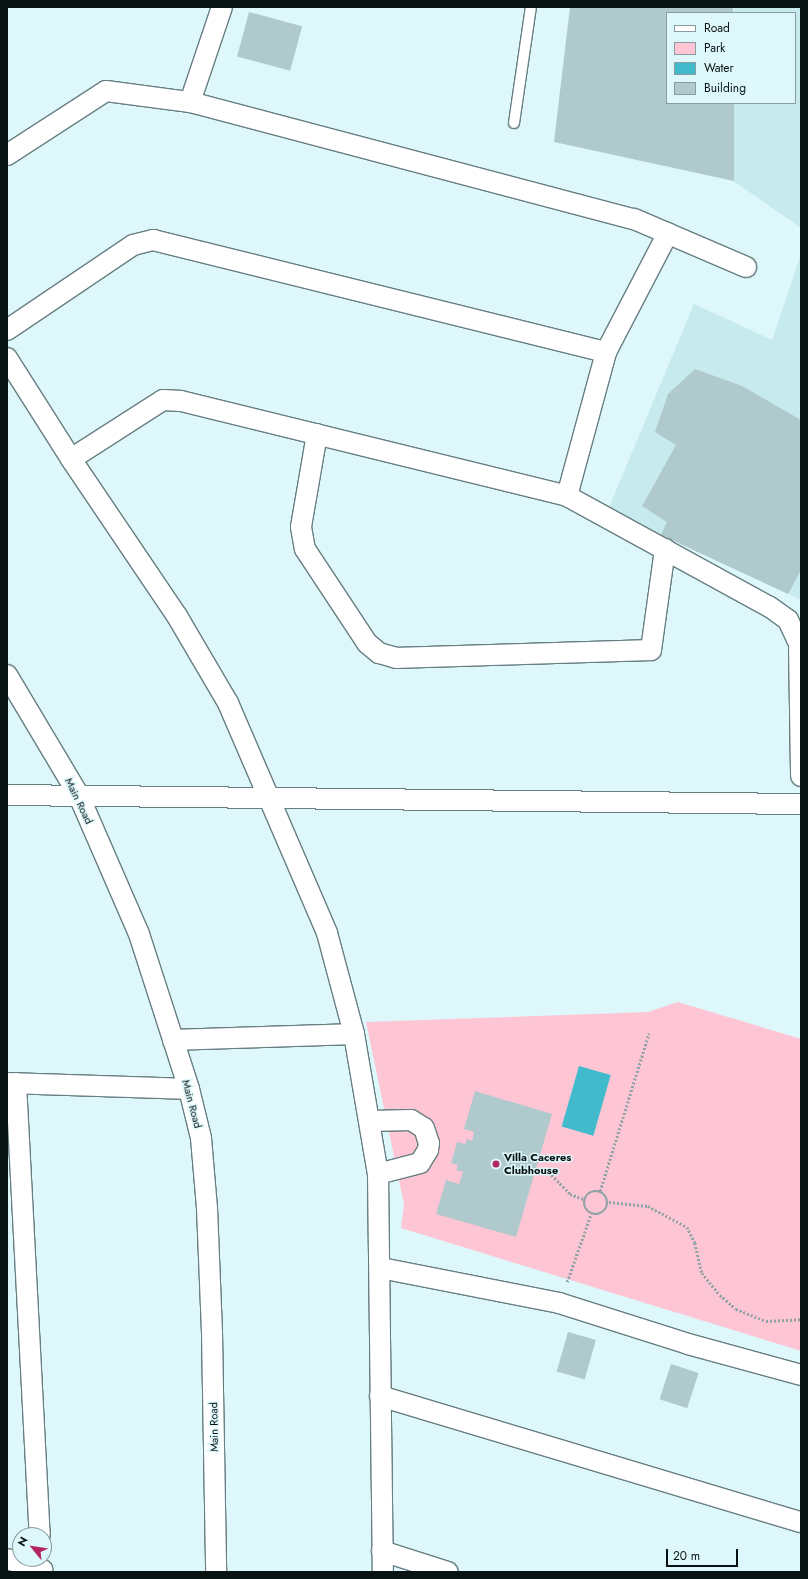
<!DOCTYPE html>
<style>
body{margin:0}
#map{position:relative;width:808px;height:1579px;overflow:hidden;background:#ddf7fa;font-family:Jost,sans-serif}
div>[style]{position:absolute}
.built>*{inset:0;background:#c7eaef}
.green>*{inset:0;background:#fec6d5}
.water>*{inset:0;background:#41bbcb;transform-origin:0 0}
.building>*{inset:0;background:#b0c9cc;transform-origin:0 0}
.path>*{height:2.5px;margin-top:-1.25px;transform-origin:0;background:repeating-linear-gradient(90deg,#8fa3a5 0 2px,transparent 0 4px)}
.path>.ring{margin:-1.25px;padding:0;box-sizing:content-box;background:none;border:2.5px solid #8fa3a5;border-radius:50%}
.roads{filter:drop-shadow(1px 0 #677e82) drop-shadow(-1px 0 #677e82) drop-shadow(0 1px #677e82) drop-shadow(0 -1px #677e82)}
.lane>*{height:10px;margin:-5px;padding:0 5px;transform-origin:5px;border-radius:5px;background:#fff}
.street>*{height:20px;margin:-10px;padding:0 10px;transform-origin:10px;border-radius:10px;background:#fff}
.dots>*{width:11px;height:11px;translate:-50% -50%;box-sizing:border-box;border:2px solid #ddf7fa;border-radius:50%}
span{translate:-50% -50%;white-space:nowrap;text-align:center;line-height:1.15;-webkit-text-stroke:3px #ddf7fa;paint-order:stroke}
.street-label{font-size:11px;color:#091213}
.poi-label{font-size:11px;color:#091213;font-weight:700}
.left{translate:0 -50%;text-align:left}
.frame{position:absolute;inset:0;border:8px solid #091213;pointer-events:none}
.legend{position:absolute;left:666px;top:12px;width:130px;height:92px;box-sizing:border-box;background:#ddf7fa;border:1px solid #889b9e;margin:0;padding:5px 7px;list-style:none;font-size:12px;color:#091213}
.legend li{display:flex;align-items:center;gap:8px;height:20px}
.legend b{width:20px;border:1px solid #889b9e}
.north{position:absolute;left:12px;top:1527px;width:40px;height:40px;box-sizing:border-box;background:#ddf7fa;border:1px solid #889b9e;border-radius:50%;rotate:300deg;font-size:11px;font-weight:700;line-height:16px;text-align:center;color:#091213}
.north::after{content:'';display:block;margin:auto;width:14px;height:18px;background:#b22661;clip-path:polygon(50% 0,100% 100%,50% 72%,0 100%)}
.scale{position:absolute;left:666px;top:1549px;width:72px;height:18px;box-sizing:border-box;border:2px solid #091213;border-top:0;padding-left:5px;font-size:12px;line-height:14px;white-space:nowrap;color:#091213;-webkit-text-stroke:3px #ddf7fa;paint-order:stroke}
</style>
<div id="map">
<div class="built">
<div style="clip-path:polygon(734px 7px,801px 7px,801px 228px,732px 180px,733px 103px,795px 103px,795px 13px,734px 13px)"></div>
<div style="clip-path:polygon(801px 254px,801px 600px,608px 510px,694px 304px,772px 340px)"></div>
</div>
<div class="green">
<div style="clip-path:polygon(678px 1002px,801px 1039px,801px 1351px,401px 1228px,404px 1204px,366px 1022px,648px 1012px)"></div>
</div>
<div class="water">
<div style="left:579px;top:1066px;width:33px;height:63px;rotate:16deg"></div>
</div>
<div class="building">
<div style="clip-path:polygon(570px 7px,733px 7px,733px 13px,667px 13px,667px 103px,734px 103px,734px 181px,554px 142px)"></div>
<div style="left:249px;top:12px;width:55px;height:46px;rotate:15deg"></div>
<div style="clip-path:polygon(695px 369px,742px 386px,801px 420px,801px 570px,788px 594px,661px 535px,667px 522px,642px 506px,676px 445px,655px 432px,668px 394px)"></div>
<div style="clip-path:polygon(475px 1091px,552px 1114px,516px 1237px,436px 1214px,446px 1180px,459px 1184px,463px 1172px,456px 1170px,458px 1165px,451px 1163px,457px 1142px,465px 1144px,467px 1139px,472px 1141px,474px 1132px,464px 1129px)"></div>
<div style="left:568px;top:1332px;width:29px;height:41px;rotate:16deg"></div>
<div style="left:671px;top:1364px;width:29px;height:37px;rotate:18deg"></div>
</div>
<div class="path">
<div style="left:536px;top:1171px;width:6px;rotate:-18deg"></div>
<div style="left:542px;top:1169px;width:8px;rotate:23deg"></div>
<div style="left:549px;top:1172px;width:30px;rotate:46deg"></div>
<div style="left:570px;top:1194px;width:15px;rotate:20deg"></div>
<div class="ring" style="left:584px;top:1191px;width:21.5px;height:21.5px"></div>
<div style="left:600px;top:1191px;width:165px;rotate:-72.8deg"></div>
<div style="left:609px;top:1202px;width:39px;rotate:6deg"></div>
<div style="left:648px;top:1206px;width:44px;rotate:28.3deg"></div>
<div style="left:687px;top:1227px;width:18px;rotate:63deg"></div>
<div style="left:695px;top:1243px;width:31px;rotate:77deg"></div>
<div style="left:702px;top:1273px;width:28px;rotate:51deg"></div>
<div style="left:720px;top:1295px;width:21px;rotate:41deg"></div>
<div style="left:736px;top:1309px;width:32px;rotate:22deg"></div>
<div style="left:766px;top:1321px;width:35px;rotate:-3deg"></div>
<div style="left:567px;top:1282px;width:72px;rotate:-70.6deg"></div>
</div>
<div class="roads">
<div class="lane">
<div style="left:514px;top:123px;width:117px;rotate:-81.7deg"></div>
</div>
<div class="street">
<div style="left:190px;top:102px;width:100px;rotate:-71.4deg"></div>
<div style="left:7px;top:155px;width:118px;rotate:-32.9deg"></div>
<div style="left:106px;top:91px;width:85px;rotate:7.5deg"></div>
<div style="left:190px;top:102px;width:459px;rotate:14.8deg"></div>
<div style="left:634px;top:219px;width:122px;rotate:23.2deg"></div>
<div style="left:7px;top:330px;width:152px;rotate:-34deg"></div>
<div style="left:133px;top:245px;width:21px;rotate:-14deg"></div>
<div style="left:153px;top:240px;width:467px;rotate:13.9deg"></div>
<div style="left:7px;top:358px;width:120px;rotate:57.6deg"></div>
<div style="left:71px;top:459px;width:189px;rotate:56deg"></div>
<div style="left:177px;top:616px;width:101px;rotate:59.6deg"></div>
<div style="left:228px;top:703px;width:250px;rotate:66.7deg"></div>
<div style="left:327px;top:933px;width:105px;rotate:75deg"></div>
<div style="left:354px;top:1034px;width:142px;rotate:80.3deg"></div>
<div style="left:378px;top:1174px;width:398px;rotate:89.3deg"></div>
<div style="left:317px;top:434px;width:94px;rotate:99.8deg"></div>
<div style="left:301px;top:527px;width:22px;rotate:80deg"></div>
<div style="left:305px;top:549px;width:113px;rotate:56.6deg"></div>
<div style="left:367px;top:643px;width:16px;rotate:40deg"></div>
<div style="left:379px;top:653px;width:18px;rotate:16deg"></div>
<div style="left:396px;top:658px;width:255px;rotate:-1.8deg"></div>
<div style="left:651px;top:650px;width:102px;rotate:-82.1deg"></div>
<div style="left:71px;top:459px;width:109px;rotate:-32.7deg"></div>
<div style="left:163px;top:400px;width:18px;rotate:3deg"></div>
<div style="left:181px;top:401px;width:398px;rotate:13.8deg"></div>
<div style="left:567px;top:496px;width:231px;rotate:28.7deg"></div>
<div style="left:770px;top:607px;width:22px;rotate:36deg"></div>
<div style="left:788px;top:620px;width:26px;rotate:65deg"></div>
<div style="left:799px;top:644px;width:132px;rotate:89.1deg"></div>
<div style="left:567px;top:496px;width:149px;rotate:-74.8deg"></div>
<div style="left:606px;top:352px;width:134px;rotate:-62.5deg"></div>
<div style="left:7px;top:675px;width:141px;rotate:59.2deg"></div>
<div style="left:79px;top:796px;width:150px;rotate:66.5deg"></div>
<div style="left:139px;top:934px;width:163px;rotate:72.1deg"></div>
<div style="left:189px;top:1089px;width:50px;rotate:76.2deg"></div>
<div style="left:201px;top:1138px;width:70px;rotate:85.1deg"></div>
<div style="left:207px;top:1208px;width:125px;rotate:87.7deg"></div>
<div style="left:212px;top:1333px;width:239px;rotate:89deg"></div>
<div style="left:7px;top:795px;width:794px;rotate:0.65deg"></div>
<div style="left:173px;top:1040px;width:181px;rotate:-1.9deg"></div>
<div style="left:7px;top:1083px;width:182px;rotate:1.9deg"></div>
<div style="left:16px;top:1083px;width:453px;rotate:87deg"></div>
<div style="left:370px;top:1121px;width:41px;rotate:-1.4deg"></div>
<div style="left:411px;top:1120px;width:15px;rotate:32deg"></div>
<div style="left:424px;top:1128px;width:16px;rotate:72deg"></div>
<div style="left:429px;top:1143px;width:7px;rotate:98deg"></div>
<div style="left:428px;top:1150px;width:15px;rotate:122deg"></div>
<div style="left:420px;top:1163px;width:43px;rotate:165.3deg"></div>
<div style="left:381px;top:1268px;width:181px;rotate:11.1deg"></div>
<div style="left:559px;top:1303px;width:135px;rotate:17.6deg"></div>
<div style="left:688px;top:1344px;width:117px;rotate:15.3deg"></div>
<div style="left:380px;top:1396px;width:439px;rotate:16.7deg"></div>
<div style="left:382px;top:1551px;width:69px;rotate:17.7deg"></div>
<div style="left:7px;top:1559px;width:37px;rotate:17deg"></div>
</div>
</div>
<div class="dots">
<div style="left:496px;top:1164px;background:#b22661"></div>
</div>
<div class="street-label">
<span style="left:79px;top:801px;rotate:64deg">Main Road</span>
<span style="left:192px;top:1104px;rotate:75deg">Main Road</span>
<span style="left:214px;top:1427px;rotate:-91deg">Main Road</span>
</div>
<div class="poi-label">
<span class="left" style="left:504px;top:1164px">Villa Caceres<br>Clubhouse</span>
</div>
<div class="frame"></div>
<ul class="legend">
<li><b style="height:5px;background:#fff"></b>Road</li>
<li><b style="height:11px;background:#fec6d5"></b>Park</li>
<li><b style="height:11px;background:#41bbcb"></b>Water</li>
<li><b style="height:11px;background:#b0c9cc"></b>Building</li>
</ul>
<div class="north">N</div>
<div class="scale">20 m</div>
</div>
